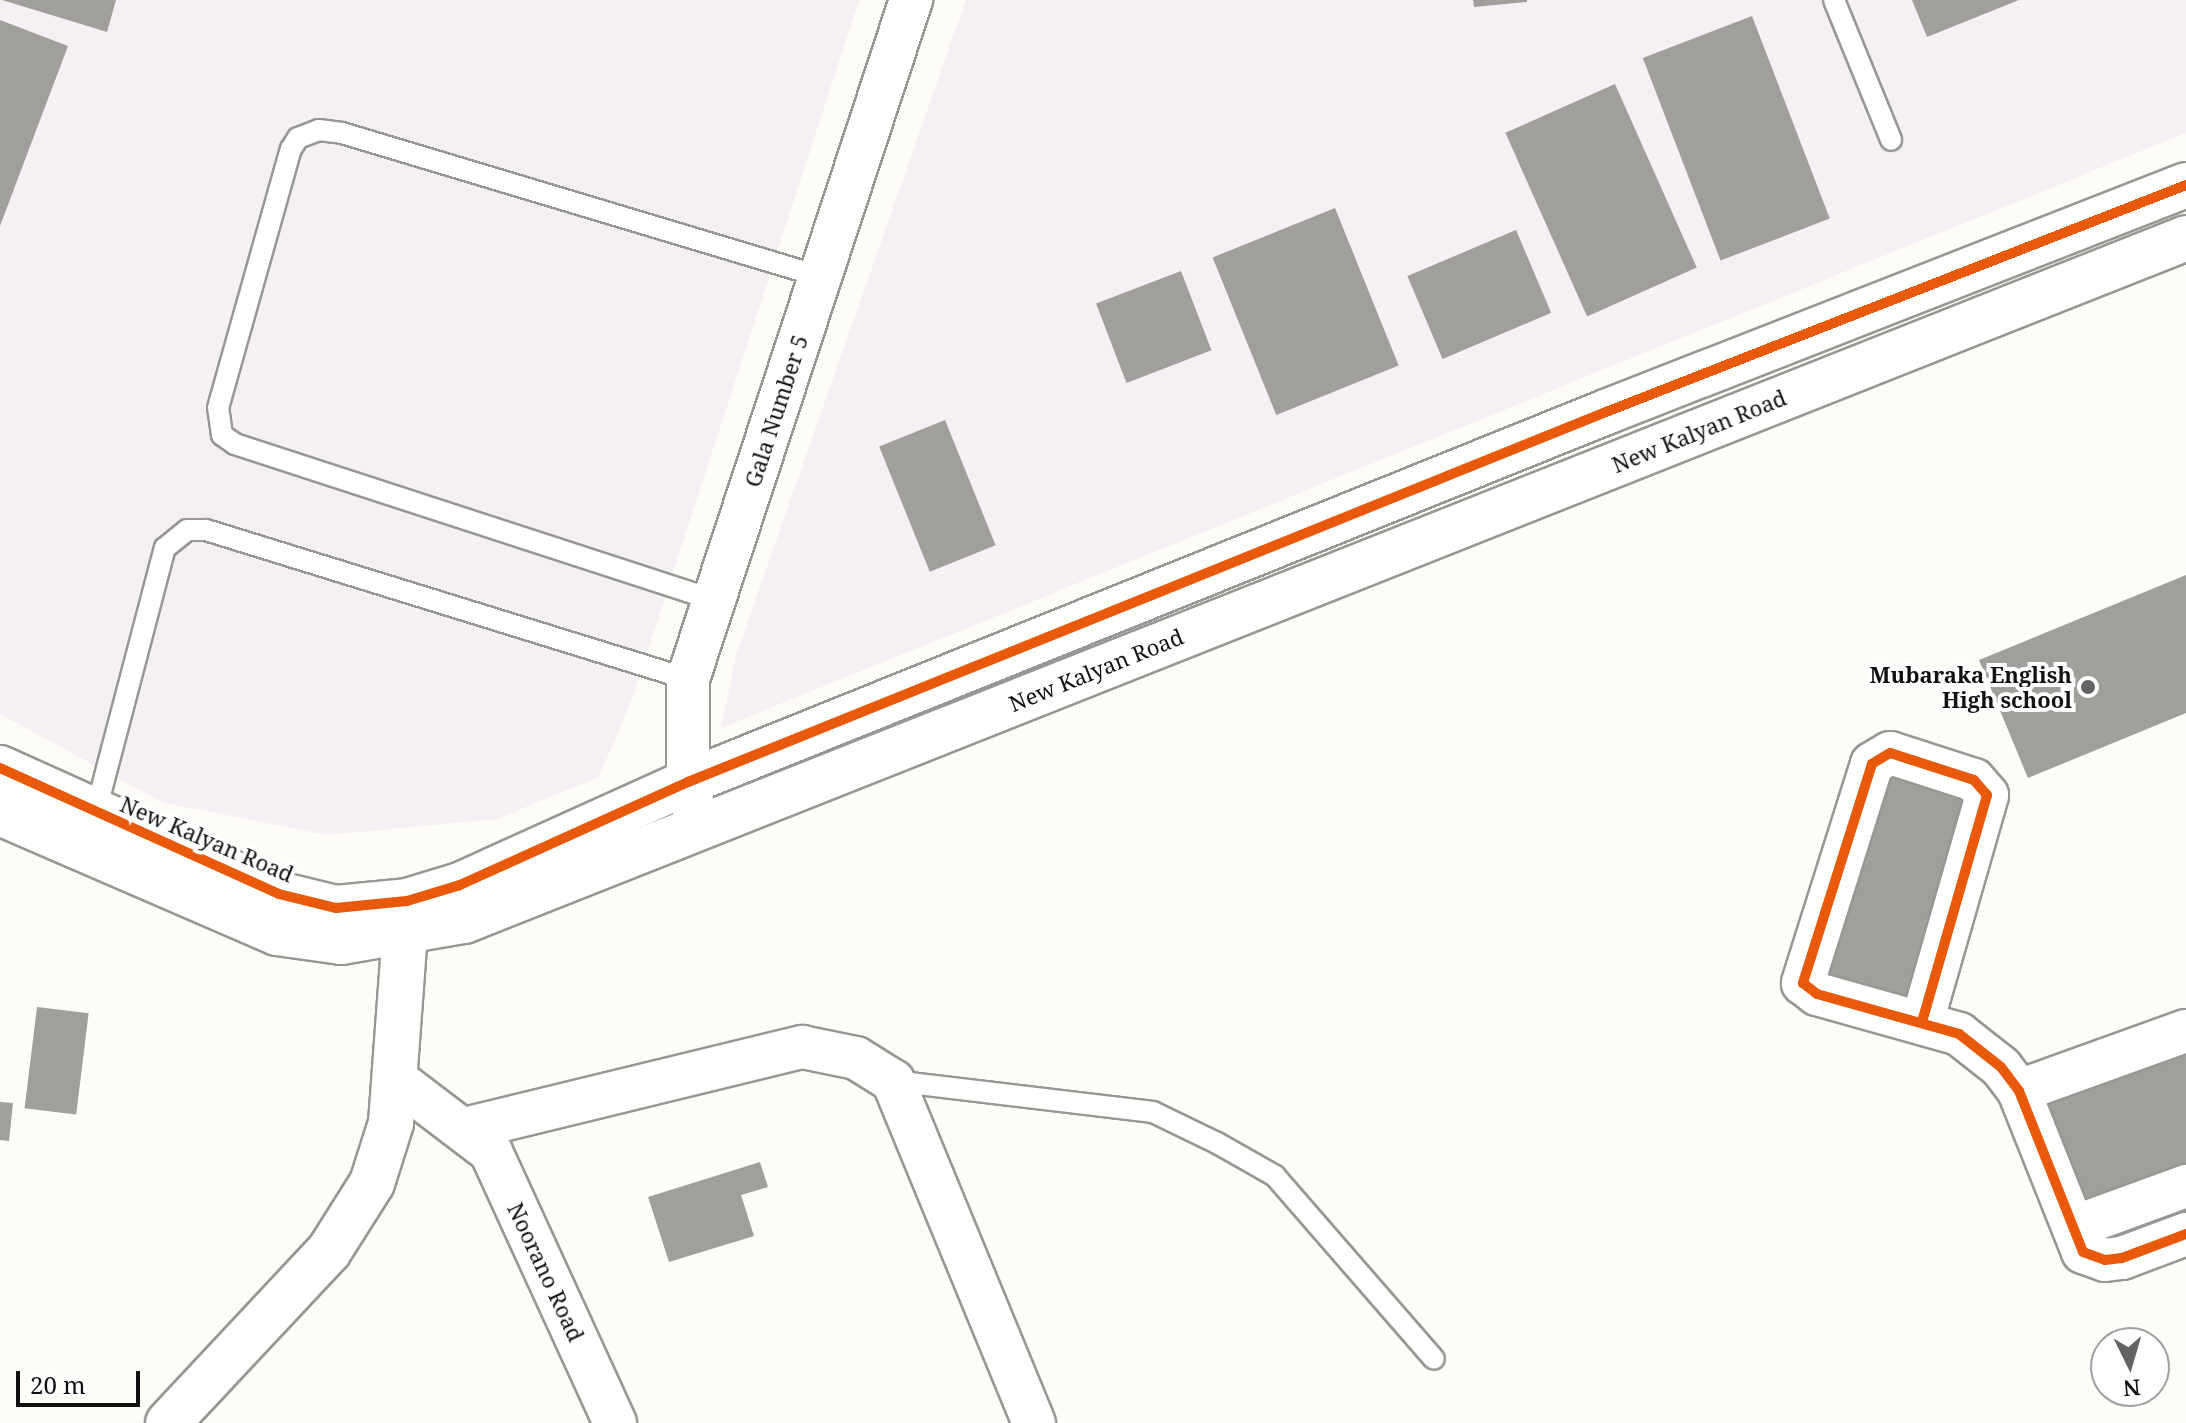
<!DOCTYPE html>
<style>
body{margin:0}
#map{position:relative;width:2186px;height:1423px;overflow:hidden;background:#fdfcf7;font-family:"Noto Serif",serif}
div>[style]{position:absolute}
.industrial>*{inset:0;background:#f5f0f3}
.building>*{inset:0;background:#a19f9c;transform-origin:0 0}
.roads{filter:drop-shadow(2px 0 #979795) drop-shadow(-2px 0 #979795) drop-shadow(0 2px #979795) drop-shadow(0 -2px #979795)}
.service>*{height:20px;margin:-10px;padding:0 10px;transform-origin:10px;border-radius:10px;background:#fffffe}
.minor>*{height:42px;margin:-21px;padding:0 21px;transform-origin:21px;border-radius:21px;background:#fffffe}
.tertiary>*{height:44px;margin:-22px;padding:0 22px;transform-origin:22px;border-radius:22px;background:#fffffe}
.cycleway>*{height:10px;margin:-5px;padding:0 5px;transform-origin:5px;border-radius:5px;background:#e8590c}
.dots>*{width:22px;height:22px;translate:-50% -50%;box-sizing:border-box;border:4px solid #fff;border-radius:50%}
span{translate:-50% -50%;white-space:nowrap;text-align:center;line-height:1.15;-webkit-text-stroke:8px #fff;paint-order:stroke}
.street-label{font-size:22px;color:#111}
.poi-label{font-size:22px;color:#111;font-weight:700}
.right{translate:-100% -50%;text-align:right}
.north{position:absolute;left:2090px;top:1327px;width:80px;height:80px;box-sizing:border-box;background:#fff;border:2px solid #a0a0a0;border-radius:50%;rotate:175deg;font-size:22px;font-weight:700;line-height:32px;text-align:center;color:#111}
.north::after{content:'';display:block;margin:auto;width:28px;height:36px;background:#646362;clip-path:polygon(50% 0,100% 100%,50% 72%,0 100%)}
.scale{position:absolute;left:16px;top:1371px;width:124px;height:36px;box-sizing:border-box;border:4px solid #111;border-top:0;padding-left:10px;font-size:24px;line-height:28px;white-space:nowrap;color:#111;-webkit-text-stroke:6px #fff;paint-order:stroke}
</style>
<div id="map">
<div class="industrial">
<div style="clip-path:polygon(0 0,859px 0,632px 699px,599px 777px,497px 819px,327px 835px,164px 803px,0 714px)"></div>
<div style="clip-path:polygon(966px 0,2186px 0,2186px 133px,721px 728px,736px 655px)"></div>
</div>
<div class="building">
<div style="clip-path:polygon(2px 0,116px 0,107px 32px)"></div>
<div style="clip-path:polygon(1473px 0,1527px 0,1527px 2px,1474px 7px)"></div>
<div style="clip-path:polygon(1912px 0,2019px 0,1927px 37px)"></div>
<div style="left:1752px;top:16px;width:217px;height:117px;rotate:69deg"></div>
<div style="clip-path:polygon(0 20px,68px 46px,0 226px)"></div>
<div style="left:1615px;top:84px;width:201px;height:120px;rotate:66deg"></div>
<div style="left:1335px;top:208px;width:170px;height:132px;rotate:68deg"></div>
<div style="left:1516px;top:230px;width:90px;height:118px;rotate:67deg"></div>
<div style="left:1181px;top:271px;width:85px;height:91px;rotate:69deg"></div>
<div style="left:945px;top:420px;width:135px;height:71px;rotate:68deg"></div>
<div style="clip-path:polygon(2186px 575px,2186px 713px,2028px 778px,1979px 660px)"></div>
<div style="left:1882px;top:766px;width:101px;height:229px;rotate:17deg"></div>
<div style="left:37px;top:1007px;width:52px;height:102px;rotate:7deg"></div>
<div style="clip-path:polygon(2186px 1045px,2186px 1169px,2076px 1207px,2036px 1095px)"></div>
<div style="clip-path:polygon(0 1102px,13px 1103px,9px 1141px,0 1140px)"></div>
<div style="clip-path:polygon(760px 1162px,768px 1187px,741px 1195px,754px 1236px,669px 1262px,648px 1197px)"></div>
</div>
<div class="roads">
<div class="service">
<div style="left:1834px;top:0;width:151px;rotate:67.8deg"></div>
<div style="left:714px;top:600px;width:504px;rotate:-161.96deg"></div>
<div style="left:235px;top:444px;width:16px;rotate:-145deg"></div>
<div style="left:222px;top:435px;width:27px;rotate:-98deg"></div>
<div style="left:218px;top:408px;width:269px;rotate:-74.3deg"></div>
<div style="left:291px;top:149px;width:13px;rotate:-58deg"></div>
<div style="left:298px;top:138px;width:22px;rotate:-21deg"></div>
<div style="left:319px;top:130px;width:23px;rotate:7deg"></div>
<div style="left:342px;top:133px;width:499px;rotate:16.7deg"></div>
<div style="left:95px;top:814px;width:275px;rotate:-75.3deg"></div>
<div style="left:165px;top:548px;width:28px;rotate:-39deg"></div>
<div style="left:187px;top:530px;width:19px"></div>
<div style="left:206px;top:530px;width:505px;rotate:17.18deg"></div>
<div style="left:893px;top:1081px;width:262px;rotate:6.8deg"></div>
<div style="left:1153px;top:1112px;width:71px;rotate:25.8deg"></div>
<div style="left:1217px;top:1143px;width:67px;rotate:29.6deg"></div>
<div style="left:1275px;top:1176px;width:242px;rotate:49deg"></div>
</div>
<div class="minor">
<div style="left:698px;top:829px;width:48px;rotate:-102deg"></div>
<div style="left:688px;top:782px;width:103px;rotate:-90deg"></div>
<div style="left:688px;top:679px;width:715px;rotate:-71.82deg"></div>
<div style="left:1922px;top:1022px;width:236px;rotate:-74deg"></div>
<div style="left:1987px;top:795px;width:20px;rotate:-131deg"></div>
<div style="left:1974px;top:780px;width:88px;rotate:-162.2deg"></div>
<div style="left:1890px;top:753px;width:21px;rotate:149deg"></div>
<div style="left:1872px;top:764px;width:230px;rotate:107.5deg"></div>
<div style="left:1803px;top:983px;width:18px;rotate:38deg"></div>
<div style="left:1817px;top:994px;width:148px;rotate:15.7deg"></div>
<div style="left:1959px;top:1034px;width:53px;rotate:38.2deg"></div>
<div style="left:2001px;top:1067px;width:30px;rotate:53deg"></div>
<div style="left:2019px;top:1091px;width:173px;rotate:68.3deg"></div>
<div style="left:2083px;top:1252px;width:23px;rotate:20deg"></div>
<div style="left:2105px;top:1260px;width:17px;rotate:-7deg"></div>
<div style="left:2122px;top:1258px;width:68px;rotate:-20.6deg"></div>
<div style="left:394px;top:1078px;width:122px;rotate:37.3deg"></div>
<div style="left:491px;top:1152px;width:298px;rotate:65.4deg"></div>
<div style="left:2019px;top:1091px;width:177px;rotate:-19.8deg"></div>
<div style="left:465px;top:1129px;width:347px;rotate:-13.7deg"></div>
<div style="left:802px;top:1047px;width:55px;rotate:11.5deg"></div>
<div style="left:856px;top:1058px;width:44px;rotate:31.9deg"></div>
<div style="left:893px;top:1081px;width:370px;rotate:67.6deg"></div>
<div style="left:2074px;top:1227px;width:119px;rotate:-20.1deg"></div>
</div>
<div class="tertiary">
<div style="left:0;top:768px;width:306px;rotate:24.3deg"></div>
<div style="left:279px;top:894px;width:59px;rotate:13.8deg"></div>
<div style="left:336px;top:908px;width:71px;rotate:-5.6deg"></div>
<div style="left:407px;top:901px;width:55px;rotate:-16.8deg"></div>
<div style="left:460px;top:885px;width:250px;rotate:-24.3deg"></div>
<div style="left:688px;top:782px;width:990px;rotate:-21.95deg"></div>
<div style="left:1606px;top:412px;width:623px;rotate:-21.37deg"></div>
<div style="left:0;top:813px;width:302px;rotate:23.4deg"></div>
<div style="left:277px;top:933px;width:65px;rotate:8deg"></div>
<div style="left:341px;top:942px;width:125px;rotate:-9.7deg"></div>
<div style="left:464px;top:921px;width:1853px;rotate:-21.63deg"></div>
<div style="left:168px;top:1423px;width:236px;rotate:-46.9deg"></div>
<div style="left:329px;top:1251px;width:80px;rotate:-57.7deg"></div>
<div style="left:372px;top:1183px;width:63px;rotate:-72.4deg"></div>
<div style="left:391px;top:1123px;width:217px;rotate:-85.8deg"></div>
</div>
</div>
<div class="cycleway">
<div style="left:0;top:768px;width:306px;rotate:24.3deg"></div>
<div style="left:279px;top:894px;width:59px;rotate:13.8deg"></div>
<div style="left:336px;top:908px;width:71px;rotate:-5.6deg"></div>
<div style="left:407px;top:901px;width:55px;rotate:-16.8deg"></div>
<div style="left:460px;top:885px;width:250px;rotate:-24.3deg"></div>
<div style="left:688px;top:782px;width:990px;rotate:-21.95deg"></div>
<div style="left:1606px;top:412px;width:623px;rotate:-21.37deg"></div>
<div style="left:1922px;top:1022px;width:236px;rotate:-74deg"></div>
<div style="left:1987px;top:795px;width:20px;rotate:-131deg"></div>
<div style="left:1974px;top:780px;width:88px;rotate:-162.2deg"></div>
<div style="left:1890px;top:753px;width:21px;rotate:149deg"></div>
<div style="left:1872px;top:764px;width:230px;rotate:107.5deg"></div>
<div style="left:1803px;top:983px;width:18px;rotate:38deg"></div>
<div style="left:1817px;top:994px;width:148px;rotate:15.7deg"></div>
<div style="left:1959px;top:1034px;width:53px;rotate:38.2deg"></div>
<div style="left:2001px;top:1067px;width:30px;rotate:53deg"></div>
<div style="left:2019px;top:1091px;width:173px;rotate:68.3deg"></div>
<div style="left:2083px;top:1252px;width:23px;rotate:20deg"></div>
<div style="left:2105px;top:1260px;width:17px;rotate:-7deg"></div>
<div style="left:2122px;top:1258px;width:68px;rotate:-20.6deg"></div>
</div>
<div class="dots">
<div style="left:2088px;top:687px;background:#646362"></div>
</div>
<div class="street-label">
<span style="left:776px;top:411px;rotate:-72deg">Gala Number 5</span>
<span style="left:1699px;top:431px;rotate:-22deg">New Kalyan Road</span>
<span style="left:1096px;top:670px;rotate:-22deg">New Kalyan Road</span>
<span style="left:207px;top:839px;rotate:23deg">New Kalyan Road</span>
<span style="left:546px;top:1272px;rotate:65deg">Noorano Road</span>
</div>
<div class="poi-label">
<span class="right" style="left:2072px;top:687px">Mubaraka English<br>High school</span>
</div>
<div class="north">N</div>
<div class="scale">20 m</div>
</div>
